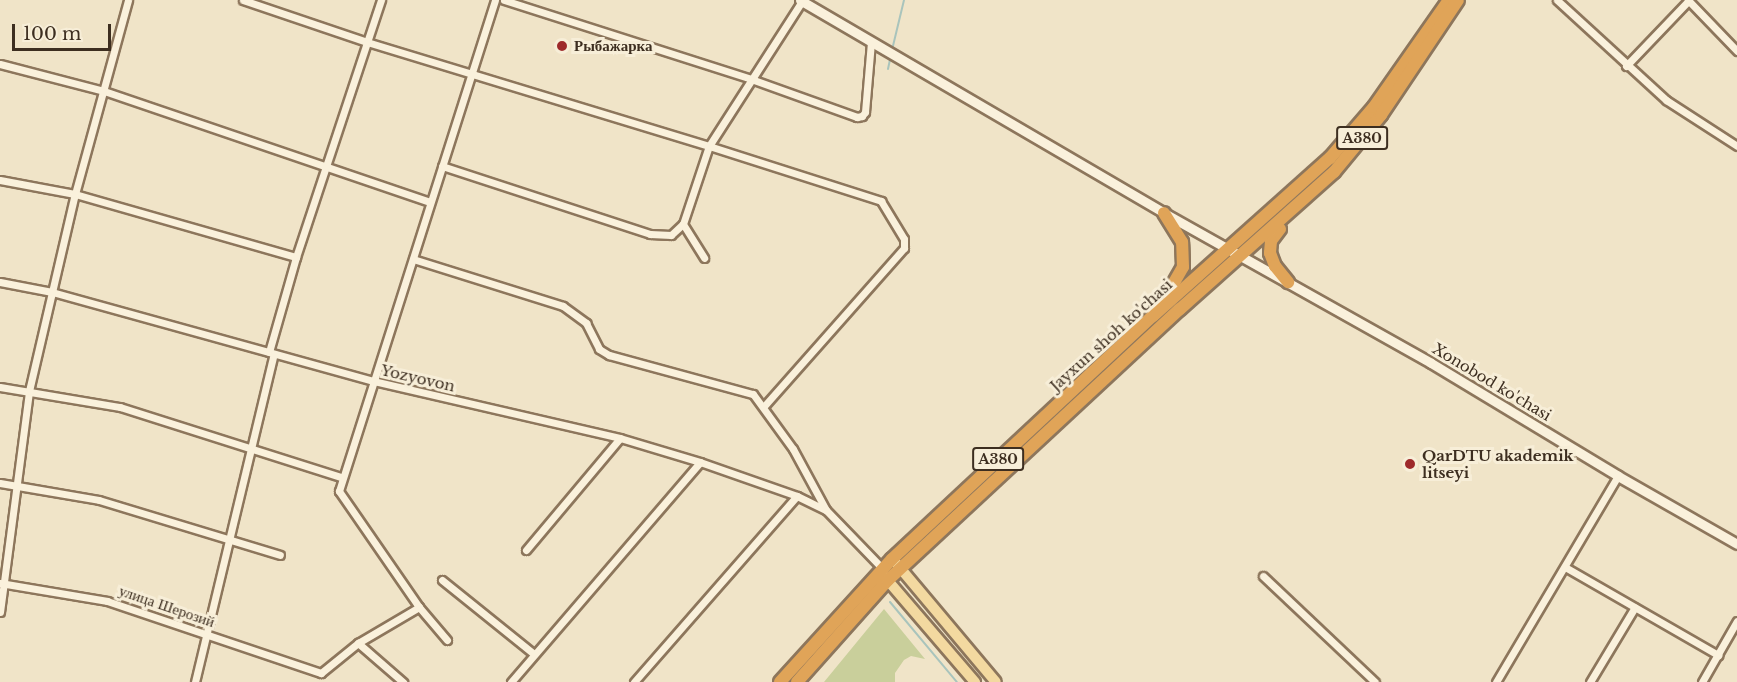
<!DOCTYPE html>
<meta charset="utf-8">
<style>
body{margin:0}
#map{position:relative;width:1737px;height:682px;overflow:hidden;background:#f0e4c8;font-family:"Libre Baskerville",serif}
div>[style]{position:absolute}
.green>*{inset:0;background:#c9cf9b}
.stream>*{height:2px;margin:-1px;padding:0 1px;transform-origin:1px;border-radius:1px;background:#a9c4bc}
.roads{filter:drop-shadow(2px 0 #8d765c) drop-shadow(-2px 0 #8d765c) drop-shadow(0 2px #8d765c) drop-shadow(0 -2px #8d765c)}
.street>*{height:7px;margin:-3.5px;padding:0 3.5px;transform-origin:3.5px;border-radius:3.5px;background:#faf1dc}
.secondary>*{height:9px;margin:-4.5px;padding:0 4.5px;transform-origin:4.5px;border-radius:4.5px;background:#faf1dc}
.primary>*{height:10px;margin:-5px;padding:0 5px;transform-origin:5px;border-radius:5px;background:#f3d9a0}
.highway>*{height:12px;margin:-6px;padding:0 6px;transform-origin:6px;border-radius:6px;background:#e0a458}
.dots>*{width:16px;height:16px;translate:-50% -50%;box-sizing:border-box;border:3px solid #f7eed8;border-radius:50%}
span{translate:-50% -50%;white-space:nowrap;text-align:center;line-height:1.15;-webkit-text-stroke:6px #f7eed8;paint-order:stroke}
.shield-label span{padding:2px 4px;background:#f7eed8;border:2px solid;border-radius:4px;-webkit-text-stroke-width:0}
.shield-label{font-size:14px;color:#3d2e20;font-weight:700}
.poi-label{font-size:15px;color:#3d2e20;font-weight:700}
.left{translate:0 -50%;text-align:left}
.street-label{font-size:15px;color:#3d2e20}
.scale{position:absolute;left:12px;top:24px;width:99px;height:27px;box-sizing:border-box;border:3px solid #3d2e20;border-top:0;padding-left:8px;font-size:18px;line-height:21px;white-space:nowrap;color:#3d2e20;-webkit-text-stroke:4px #f7eed8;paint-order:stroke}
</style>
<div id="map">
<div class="green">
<div style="clip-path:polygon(884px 609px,925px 659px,911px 656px,904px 660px,895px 673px,895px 682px,824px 682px)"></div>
</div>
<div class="stream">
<div style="left:892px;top:50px;width:51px;rotate:-76.5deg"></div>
<div style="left:888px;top:69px;width:14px;rotate:-78deg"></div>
<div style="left:890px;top:602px;width:104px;rotate:50.1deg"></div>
</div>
<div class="roads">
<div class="street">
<div style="left:243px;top:0;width:131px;rotate:18.7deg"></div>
<div style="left:367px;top:42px;width:357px;rotate:16.9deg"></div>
<div style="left:709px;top:146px;width:181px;rotate:17.7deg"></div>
<div style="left:881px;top:201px;width:44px;rotate:58.8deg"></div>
<div style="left:904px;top:239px;width:9px;rotate:90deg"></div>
<div style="left:904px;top:248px;width:211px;rotate:131.5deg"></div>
<div style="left:504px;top:0;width:259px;rotate:17.7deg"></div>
<div style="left:751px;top:79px;width:113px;rotate:19.7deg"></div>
<div style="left:857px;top:117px;width:5px;rotate:-11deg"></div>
<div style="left:862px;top:116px;width:5px;rotate:-53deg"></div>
<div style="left:865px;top:112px;width:70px;rotate:-85.1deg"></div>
<div style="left:1557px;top:0;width:148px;rotate:42.5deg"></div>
<div style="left:1666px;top:100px;width:85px;rotate:32.9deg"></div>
<div style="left:1688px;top:0;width:71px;rotate:46.1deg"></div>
<div style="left:0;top:64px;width:107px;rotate:14.6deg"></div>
<div style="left:104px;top:91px;width:344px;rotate:18.8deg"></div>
<div style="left:1626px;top:66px;width:91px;rotate:-46.3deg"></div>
<div style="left:442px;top:166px;width:219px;rotate:18.1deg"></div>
<div style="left:650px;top:234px;width:21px;rotate:3deg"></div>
<div style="left:671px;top:235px;width:16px;rotate:-43deg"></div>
<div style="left:683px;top:224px;width:82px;rotate:-71.6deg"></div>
<div style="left:709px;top:146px;width:172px;rotate:-57.3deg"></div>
<div style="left:0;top:180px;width:76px;rotate:10.6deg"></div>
<div style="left:75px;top:194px;width:230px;rotate:15.9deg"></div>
<div style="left:683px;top:224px;width:40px;rotate:58deg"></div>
<div style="left:413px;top:259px;width:157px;rotate:17.4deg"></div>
<div style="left:563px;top:306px;width:29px;rotate:36deg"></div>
<div style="left:586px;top:323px;width:29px;rotate:63deg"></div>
<div style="left:599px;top:349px;width:12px;rotate:31deg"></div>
<div style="left:609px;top:355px;width:149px;rotate:15.2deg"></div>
<div style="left:753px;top:394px;width:68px;rotate:54deg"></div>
<div style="left:793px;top:449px;width:69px;rotate:61.6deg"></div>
<div style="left:826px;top:510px;width:81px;rotate:46deg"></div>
<div style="left:0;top:282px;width:53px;rotate:10.9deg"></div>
<div style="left:52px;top:292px;width:333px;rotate:15.5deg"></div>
<div style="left:373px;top:381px;width:253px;rotate:13deg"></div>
<div style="left:620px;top:438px;width:84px;rotate:16.7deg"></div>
<div style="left:700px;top:462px;width:103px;rotate:19.3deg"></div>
<div style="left:797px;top:496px;width:32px;rotate:26deg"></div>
<div style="left:269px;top:352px;width:99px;rotate:-74.1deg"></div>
<div style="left:296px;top:257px;width:271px;rotate:-71.7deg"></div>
<div style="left:0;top:387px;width:122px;rotate:9.5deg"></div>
<div style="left:120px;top:407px;width:232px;rotate:17.6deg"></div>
<div style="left:0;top:483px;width:100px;rotate:9.7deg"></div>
<div style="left:99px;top:500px;width:189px;rotate:16.9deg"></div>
<div style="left:526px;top:550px;width:146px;rotate:-50deg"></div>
<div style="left:1565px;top:567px;width:177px;rotate:29.9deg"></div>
<div style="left:1263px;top:576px;width:154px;rotate:43.4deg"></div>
<div style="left:442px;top:580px;width:118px;rotate:38.8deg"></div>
<div style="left:0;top:583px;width:109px;rotate:9.5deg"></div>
<div style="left:107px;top:601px;width:226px;rotate:18.6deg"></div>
<div style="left:321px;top:673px;width:48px;rotate:-39deg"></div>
<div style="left:358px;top:643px;width:71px;rotate:-30.5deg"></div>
<div style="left:0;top:612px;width:223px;rotate:-82.5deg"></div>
<div style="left:29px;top:391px;width:202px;rotate:-76.9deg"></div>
<div style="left:75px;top:194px;width:201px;rotate:-74.7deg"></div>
<div style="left:447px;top:640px;width:43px;rotate:-130.3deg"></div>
<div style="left:419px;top:607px;width:141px;rotate:-124.6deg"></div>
<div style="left:339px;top:491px;width:515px;rotate:-72.37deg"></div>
<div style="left:358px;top:643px;width:60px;rotate:40.9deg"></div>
<div style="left:195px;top:682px;width:337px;rotate:-76.5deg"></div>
<div style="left:511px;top:682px;width:290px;rotate:-49.3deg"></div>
<div style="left:634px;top:682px;width:247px;rotate:-48.8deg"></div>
<div style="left:1496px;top:682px;width:239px;rotate:-59.4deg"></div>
<div style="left:1590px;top:682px;width:87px;rotate:-59deg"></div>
<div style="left:1702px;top:682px;width:70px;rotate:-60.2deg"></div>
</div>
<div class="secondary">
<div style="left:800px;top:0;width:422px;rotate:30.3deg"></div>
<div style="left:1164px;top:213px;width:306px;rotate:29.3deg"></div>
<div style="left:1431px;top:363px;width:218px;rotate:31.1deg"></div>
<div style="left:1618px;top:476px;width:137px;rotate:29.7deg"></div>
</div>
<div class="primary">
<div style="left:896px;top:563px;width:155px;rotate:50deg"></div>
<div style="left:884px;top:576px;width:140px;rotate:49.4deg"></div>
</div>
<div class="highway">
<div style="left:1280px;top:229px;width:15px;rotate:127deg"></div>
<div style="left:1271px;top:241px;width:12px;rotate:95deg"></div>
<div style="left:1270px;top:253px;width:14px;rotate:69deg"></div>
<div style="left:1275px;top:266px;width:21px;rotate:51deg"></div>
<div style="left:1164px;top:300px;width:38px;rotate:-60deg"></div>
<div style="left:1183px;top:267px;width:25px;rotate:-92deg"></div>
<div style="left:1182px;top:242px;width:34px;rotate:-122deg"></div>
<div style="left:780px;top:682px;width:166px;rotate:-47.7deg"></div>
<div style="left:892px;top:559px;width:357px;rotate:-43deg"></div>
<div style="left:1153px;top:316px;width:237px;rotate:-41.8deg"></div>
<div style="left:1330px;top:158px;width:67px;rotate:-49.2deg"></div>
<div style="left:1374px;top:107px;width:131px;rotate:-55deg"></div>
<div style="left:797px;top:682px;width:137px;rotate:-48.3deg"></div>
<div style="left:888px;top:580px;width:398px;rotate:-42.9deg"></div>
<div style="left:1180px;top:309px;width:206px;rotate:-41.7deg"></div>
<div style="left:1334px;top:172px;width:74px;rotate:-50.5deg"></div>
<div style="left:1381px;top:115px;width:138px;rotate:-56.2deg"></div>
</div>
</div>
<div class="dots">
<div style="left:562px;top:46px;background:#9e2a2b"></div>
<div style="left:1410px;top:464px;background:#9e2a2b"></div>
</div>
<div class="shield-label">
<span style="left:1362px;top:138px">A380</span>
<span style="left:998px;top:459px">A380</span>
</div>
<div class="poi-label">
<span class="left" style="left:574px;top:46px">Рыбажарка</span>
<span class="left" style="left:1422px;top:464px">QarDTU akademik<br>litseyi</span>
</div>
<div class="street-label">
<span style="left:1111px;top:335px;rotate:-42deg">Jayxun shoh ko'chasi</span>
<span style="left:418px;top:378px;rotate:13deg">Yozyovon</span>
<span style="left:1492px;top:382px;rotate:31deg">Xonobod ko'chasi</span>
<span style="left:167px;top:606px;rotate:19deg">улица Шерозий</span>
</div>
<div class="scale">100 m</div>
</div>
